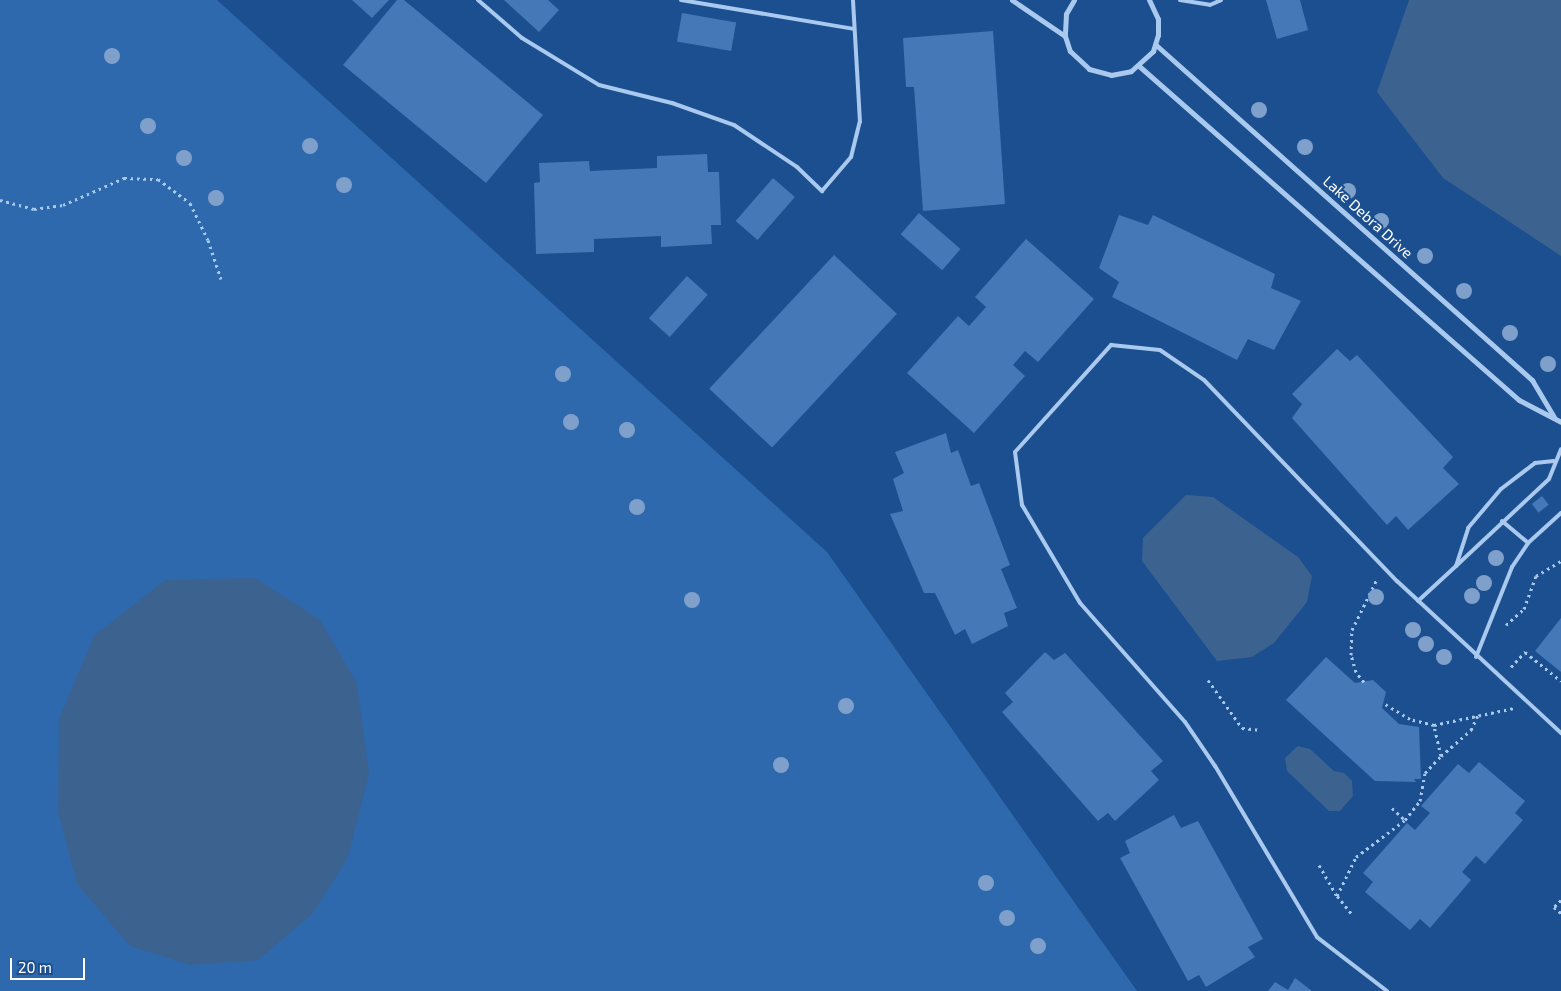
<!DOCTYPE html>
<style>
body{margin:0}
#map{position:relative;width:1561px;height:991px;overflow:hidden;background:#1b4f8f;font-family:"Exo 2",sans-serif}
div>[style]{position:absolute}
.green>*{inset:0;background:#2e69ad}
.water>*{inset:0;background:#3c6290}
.building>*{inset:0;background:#4478b7;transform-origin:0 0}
.path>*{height:3px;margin-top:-1.5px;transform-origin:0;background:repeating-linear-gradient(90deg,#a9c9ee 0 2.5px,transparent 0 6.5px)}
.lane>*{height:4px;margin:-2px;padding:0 2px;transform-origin:2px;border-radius:2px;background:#a9c9ee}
.street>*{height:5px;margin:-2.5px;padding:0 2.5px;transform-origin:2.5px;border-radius:2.5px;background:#a9c9ee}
.trees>*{width:16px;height:16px;margin:-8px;border-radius:50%;background:#7ea0ca}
span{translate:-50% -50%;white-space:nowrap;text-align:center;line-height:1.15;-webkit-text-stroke:4px #1b4f8f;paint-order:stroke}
.street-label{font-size:15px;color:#fff}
.scale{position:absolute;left:10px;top:958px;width:75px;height:22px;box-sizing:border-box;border:2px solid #fff;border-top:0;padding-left:6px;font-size:15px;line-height:18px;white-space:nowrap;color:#fff;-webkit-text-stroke:4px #1b4f8f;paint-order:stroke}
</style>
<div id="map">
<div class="green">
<div style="clip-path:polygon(0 0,217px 0,827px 552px,1137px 991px,0 991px)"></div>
</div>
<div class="water">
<div style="clip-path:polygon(1409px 0,1561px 0,1561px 256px,1443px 178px,1377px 92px)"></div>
<div style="clip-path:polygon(1186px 495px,1213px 497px,1298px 557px,1312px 576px,1307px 602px,1274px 643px,1252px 657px,1217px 661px,1142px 561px,1143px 538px)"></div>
<div style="clip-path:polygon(255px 578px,320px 620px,357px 683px,369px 774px,348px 857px,313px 913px,258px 960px,190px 965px,130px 946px,77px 884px,58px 811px,59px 719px,94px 636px,165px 580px)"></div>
<div style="clip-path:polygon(1298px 746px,1310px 749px,1334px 771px,1344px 773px,1352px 781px,1353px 796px,1340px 811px,1329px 811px,1287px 771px,1285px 758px)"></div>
</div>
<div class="building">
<div style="clip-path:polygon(352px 0,389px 0,372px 18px)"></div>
<div style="clip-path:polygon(397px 0,404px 0,543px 115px,486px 183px,343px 65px)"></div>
<div style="clip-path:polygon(504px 0,548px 0,559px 10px,539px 32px)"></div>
<div style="clip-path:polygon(1266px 0,1300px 0,1308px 30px,1277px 39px)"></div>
<div style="left:682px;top:13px;width:55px;height:29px;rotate:10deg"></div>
<div style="clip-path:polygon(993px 31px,1005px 204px,923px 211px,914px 87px,906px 87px,903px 38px)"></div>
<div style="clip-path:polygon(707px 154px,708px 172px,719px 172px,721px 225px,711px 225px,712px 244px,661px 247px,661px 236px,594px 239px,594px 252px,536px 254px,534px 183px,540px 182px,539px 163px,589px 161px,590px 171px,657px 168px,657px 156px)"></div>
<div style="left:773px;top:178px;width:29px;height:57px;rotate:41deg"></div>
<div style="left:919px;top:213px;width:55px;height:28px;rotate:41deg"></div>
<div style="clip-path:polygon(1119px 215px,1148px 225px,1153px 215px,1275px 274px,1271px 288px,1301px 301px,1274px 350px,1248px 339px,1237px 360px,1112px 297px,1119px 282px,1099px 268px)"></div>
<div style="clip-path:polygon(1026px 239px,1094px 299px,1038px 362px,1025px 351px,1013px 365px,1025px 376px,974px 433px,907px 373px,958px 316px,969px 326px,986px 307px,975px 297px)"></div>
<div style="left:834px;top:255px;width:86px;height:183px;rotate:43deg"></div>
<div style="left:687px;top:276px;width:28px;height:57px;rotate:42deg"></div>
<div style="clip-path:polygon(1337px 349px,1350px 361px,1357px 355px,1453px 457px,1443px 468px,1459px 484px,1408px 530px,1396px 516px,1387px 525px,1292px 418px,1302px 404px,1292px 394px)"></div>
<div style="clip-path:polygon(946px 433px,951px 453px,958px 450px,971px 486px,979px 483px,1010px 565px,1001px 569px,1017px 608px,1004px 613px,1008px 626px,972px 644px,965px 629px,955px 635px,935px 593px,924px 593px,890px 514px,903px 511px,893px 479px,904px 473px,895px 452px)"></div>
<div style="left:1542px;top:496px;width:11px;height:13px;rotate:52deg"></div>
<div style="clip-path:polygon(1561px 618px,1561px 672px,1535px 651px)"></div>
<div style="clip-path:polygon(1045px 652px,1054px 660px,1065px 653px,1163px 761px,1151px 771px,1159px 780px,1115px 821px,1108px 813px,1098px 821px,1002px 712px,1013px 702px,1005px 693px)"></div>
<div style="clip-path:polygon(1326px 657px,1355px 683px,1373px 680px,1386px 692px,1382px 708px,1399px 724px,1419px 727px,1421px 779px,1414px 779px,1416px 782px,1375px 781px,1286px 700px)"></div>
<div style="clip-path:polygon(1479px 762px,1525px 801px,1515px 813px,1523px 820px,1485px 864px,1476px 856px,1462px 872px,1471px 880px,1430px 928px,1420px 919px,1410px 930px,1365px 892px,1373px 882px,1363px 873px,1407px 823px,1415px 830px,1430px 813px,1421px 806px,1458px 764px,1469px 773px)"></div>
<div style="clip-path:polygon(1174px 815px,1181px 828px,1198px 821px,1263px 939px,1248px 947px,1255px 957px,1206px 987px,1199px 975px,1188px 981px,1120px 858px,1130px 853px,1125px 841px)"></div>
<div style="clip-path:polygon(1295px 978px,1312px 991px,1268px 991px,1275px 982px,1288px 990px)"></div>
</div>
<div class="path">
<div style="left:0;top:200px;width:35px;rotate:15deg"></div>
<div style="left:34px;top:209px;width:29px;rotate:-8deg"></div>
<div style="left:63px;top:205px;width:67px;rotate:-23.9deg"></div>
<div style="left:124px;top:178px;width:34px;rotate:2deg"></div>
<div style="left:158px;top:179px;width:40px;rotate:37deg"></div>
<div style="left:190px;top:203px;width:41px;rotate:64.1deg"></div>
<div style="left:208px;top:240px;width:41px;rotate:71.6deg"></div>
<div style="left:1506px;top:625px;width:24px;rotate:-42deg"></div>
<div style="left:1524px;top:609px;width:35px;rotate:-70deg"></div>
<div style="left:1536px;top:576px;width:29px;rotate:-31deg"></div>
<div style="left:1511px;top:667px;width:21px;rotate:-47deg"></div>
<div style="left:1525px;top:652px;width:46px;rotate:38.9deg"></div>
<div style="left:1208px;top:680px;width:59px;rotate:54.7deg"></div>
<div style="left:1242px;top:728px;width:19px;rotate:6deg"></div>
<div style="left:1364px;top:682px;width:13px;rotate:-129deg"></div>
<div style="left:1356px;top:672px;width:18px;rotate:-106deg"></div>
<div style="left:1351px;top:655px;width:25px;rotate:-88deg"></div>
<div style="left:1352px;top:630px;width:57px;rotate:-63.9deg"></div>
<div style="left:1434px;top:725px;width:82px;rotate:-12deg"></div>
<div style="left:1441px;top:756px;width:40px;rotate:-41deg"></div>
<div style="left:1471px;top:730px;width:17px;rotate:-65deg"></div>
<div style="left:1392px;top:808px;width:18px;rotate:43deg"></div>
<div style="left:1319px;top:865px;width:36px;rotate:60deg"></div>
<div style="left:1561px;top:900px;width:10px;rotate:135deg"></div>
<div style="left:1554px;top:907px;width:9px;rotate:41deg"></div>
<div style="left:1351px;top:913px;width:22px;rotate:-129deg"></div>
<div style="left:1337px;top:896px;width:43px;rotate:-64deg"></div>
<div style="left:1356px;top:857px;width:61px;rotate:-37.1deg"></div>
<div style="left:1405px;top:820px;width:24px;rotate:-52deg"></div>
<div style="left:1420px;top:801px;width:28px;rotate:-80deg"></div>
<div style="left:1425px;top:773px;width:23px;rotate:-47deg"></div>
<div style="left:1441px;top:756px;width:32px;rotate:-103deg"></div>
<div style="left:1434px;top:725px;width:25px;rotate:-166deg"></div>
<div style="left:1410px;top:719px;width:31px;rotate:-149deg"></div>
</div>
<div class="lane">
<div style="left:478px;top:0;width:58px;rotate:40.8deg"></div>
<div style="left:522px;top:38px;width:90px;rotate:31.4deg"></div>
<div style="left:599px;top:85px;width:75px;rotate:13.9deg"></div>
<div style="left:672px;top:103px;width:66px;rotate:19.5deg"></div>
<div style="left:734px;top:125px;width:76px;rotate:33.7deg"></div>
<div style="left:797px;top:167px;width:35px;rotate:44deg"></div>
<div style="left:822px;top:191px;width:45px;rotate:-49.5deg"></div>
<div style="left:851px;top:157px;width:36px;rotate:-76deg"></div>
<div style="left:860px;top:122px;width:122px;rotate:-93.3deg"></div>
<div style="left:681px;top:0;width:175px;rotate:9.5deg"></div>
<div style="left:1180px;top:0;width:30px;rotate:9deg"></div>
<div style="left:1210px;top:5px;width:12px;rotate:-24deg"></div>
<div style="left:1502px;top:521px;width:34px;rotate:40deg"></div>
<div style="left:1456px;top:566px;width:127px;rotate:-43.1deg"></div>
<div style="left:1549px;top:479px;width:32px;rotate:-68deg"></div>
<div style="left:1418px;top:601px;width:52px;rotate:-42.6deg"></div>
<div style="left:1456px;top:566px;width:40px;rotate:-72deg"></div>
<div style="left:1468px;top:528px;width:51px;rotate:-49.8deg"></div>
<div style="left:1501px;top:489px;width:43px;rotate:-37.4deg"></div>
<div style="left:1535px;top:463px;width:19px;rotate:-6deg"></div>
<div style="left:1476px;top:657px;width:97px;rotate:-68.2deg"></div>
<div style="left:1512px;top:567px;width:29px;rotate:-56deg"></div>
<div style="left:1528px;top:543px;width:45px;rotate:-42.3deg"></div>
<div style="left:1387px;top:991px;width:88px;rotate:-142.4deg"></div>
<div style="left:1317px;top:937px;width:199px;rotate:-120.8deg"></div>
<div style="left:1215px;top:766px;width:53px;rotate:-124.3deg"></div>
<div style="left:1185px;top:722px;width:159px;rotate:-131.4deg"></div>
<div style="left:1080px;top:603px;width:114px;rotate:-120.6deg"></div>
<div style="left:1022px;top:505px;width:53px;rotate:-97.5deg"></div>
<div style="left:1015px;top:452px;width:144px;rotate:-48.1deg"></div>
<div style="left:1111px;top:345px;width:49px;rotate:5.8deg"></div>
<div style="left:1160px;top:350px;width:53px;rotate:34.3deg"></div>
<div style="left:1204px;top:380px;width:279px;rotate:46.2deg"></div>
<div style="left:1397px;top:581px;width:224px;rotate:42.8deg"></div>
</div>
<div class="street">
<div style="left:1012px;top:0;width:64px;rotate:34.2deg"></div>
<div style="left:1074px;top:0;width:16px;rotate:120deg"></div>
<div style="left:1066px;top:14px;width:22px;rotate:93deg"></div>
<div style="left:1065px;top:36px;width:16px;rotate:72deg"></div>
<div style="left:1070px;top:51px;width:26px;rotate:43deg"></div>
<div style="left:1089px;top:69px;width:23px;rotate:15deg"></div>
<div style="left:1111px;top:75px;width:20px;rotate:-11deg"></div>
<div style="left:1131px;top:71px;width:30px;rotate:-42deg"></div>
<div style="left:1153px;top:51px;width:17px;rotate:-73deg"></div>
<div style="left:1158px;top:35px;width:16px;rotate:-90deg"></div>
<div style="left:1158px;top:19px;width:21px;rotate:-115deg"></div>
<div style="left:1156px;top:45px;width:504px;rotate:41.7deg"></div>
<div style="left:1532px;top:380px;width:43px;rotate:59.3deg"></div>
<div style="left:1139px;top:66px;width:506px;rotate:41.31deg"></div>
<div style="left:1519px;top:400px;width:47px;rotate:27.6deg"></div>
</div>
<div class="trees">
<div style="left:112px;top:56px"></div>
<div style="left:1259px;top:110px"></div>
<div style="left:148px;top:126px"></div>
<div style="left:310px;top:146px"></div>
<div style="left:1305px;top:147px"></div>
<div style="left:184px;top:158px"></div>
<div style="left:344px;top:185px"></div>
<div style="left:1348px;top:191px"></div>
<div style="left:216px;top:198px"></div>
<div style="left:1381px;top:221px"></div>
<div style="left:1425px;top:256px"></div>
<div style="left:1464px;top:291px"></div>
<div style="left:1510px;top:333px"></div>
<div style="left:1548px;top:364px"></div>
<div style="left:563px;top:374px"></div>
<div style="left:571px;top:422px"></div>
<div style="left:627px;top:430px"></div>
<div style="left:637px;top:507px"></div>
<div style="left:1496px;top:558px"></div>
<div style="left:1484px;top:583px"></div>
<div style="left:1472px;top:596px"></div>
<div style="left:1376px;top:597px"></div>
<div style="left:692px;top:600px"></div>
<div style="left:1413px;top:630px"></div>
<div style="left:1426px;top:644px"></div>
<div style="left:1444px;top:657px"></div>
<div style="left:846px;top:706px"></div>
<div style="left:781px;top:765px"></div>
<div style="left:986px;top:883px"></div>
<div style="left:1007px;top:918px"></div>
<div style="left:1038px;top:946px"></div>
</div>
<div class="street-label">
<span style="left:1368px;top:217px;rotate:42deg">Lake Debra Drive</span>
</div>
<div class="scale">20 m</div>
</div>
